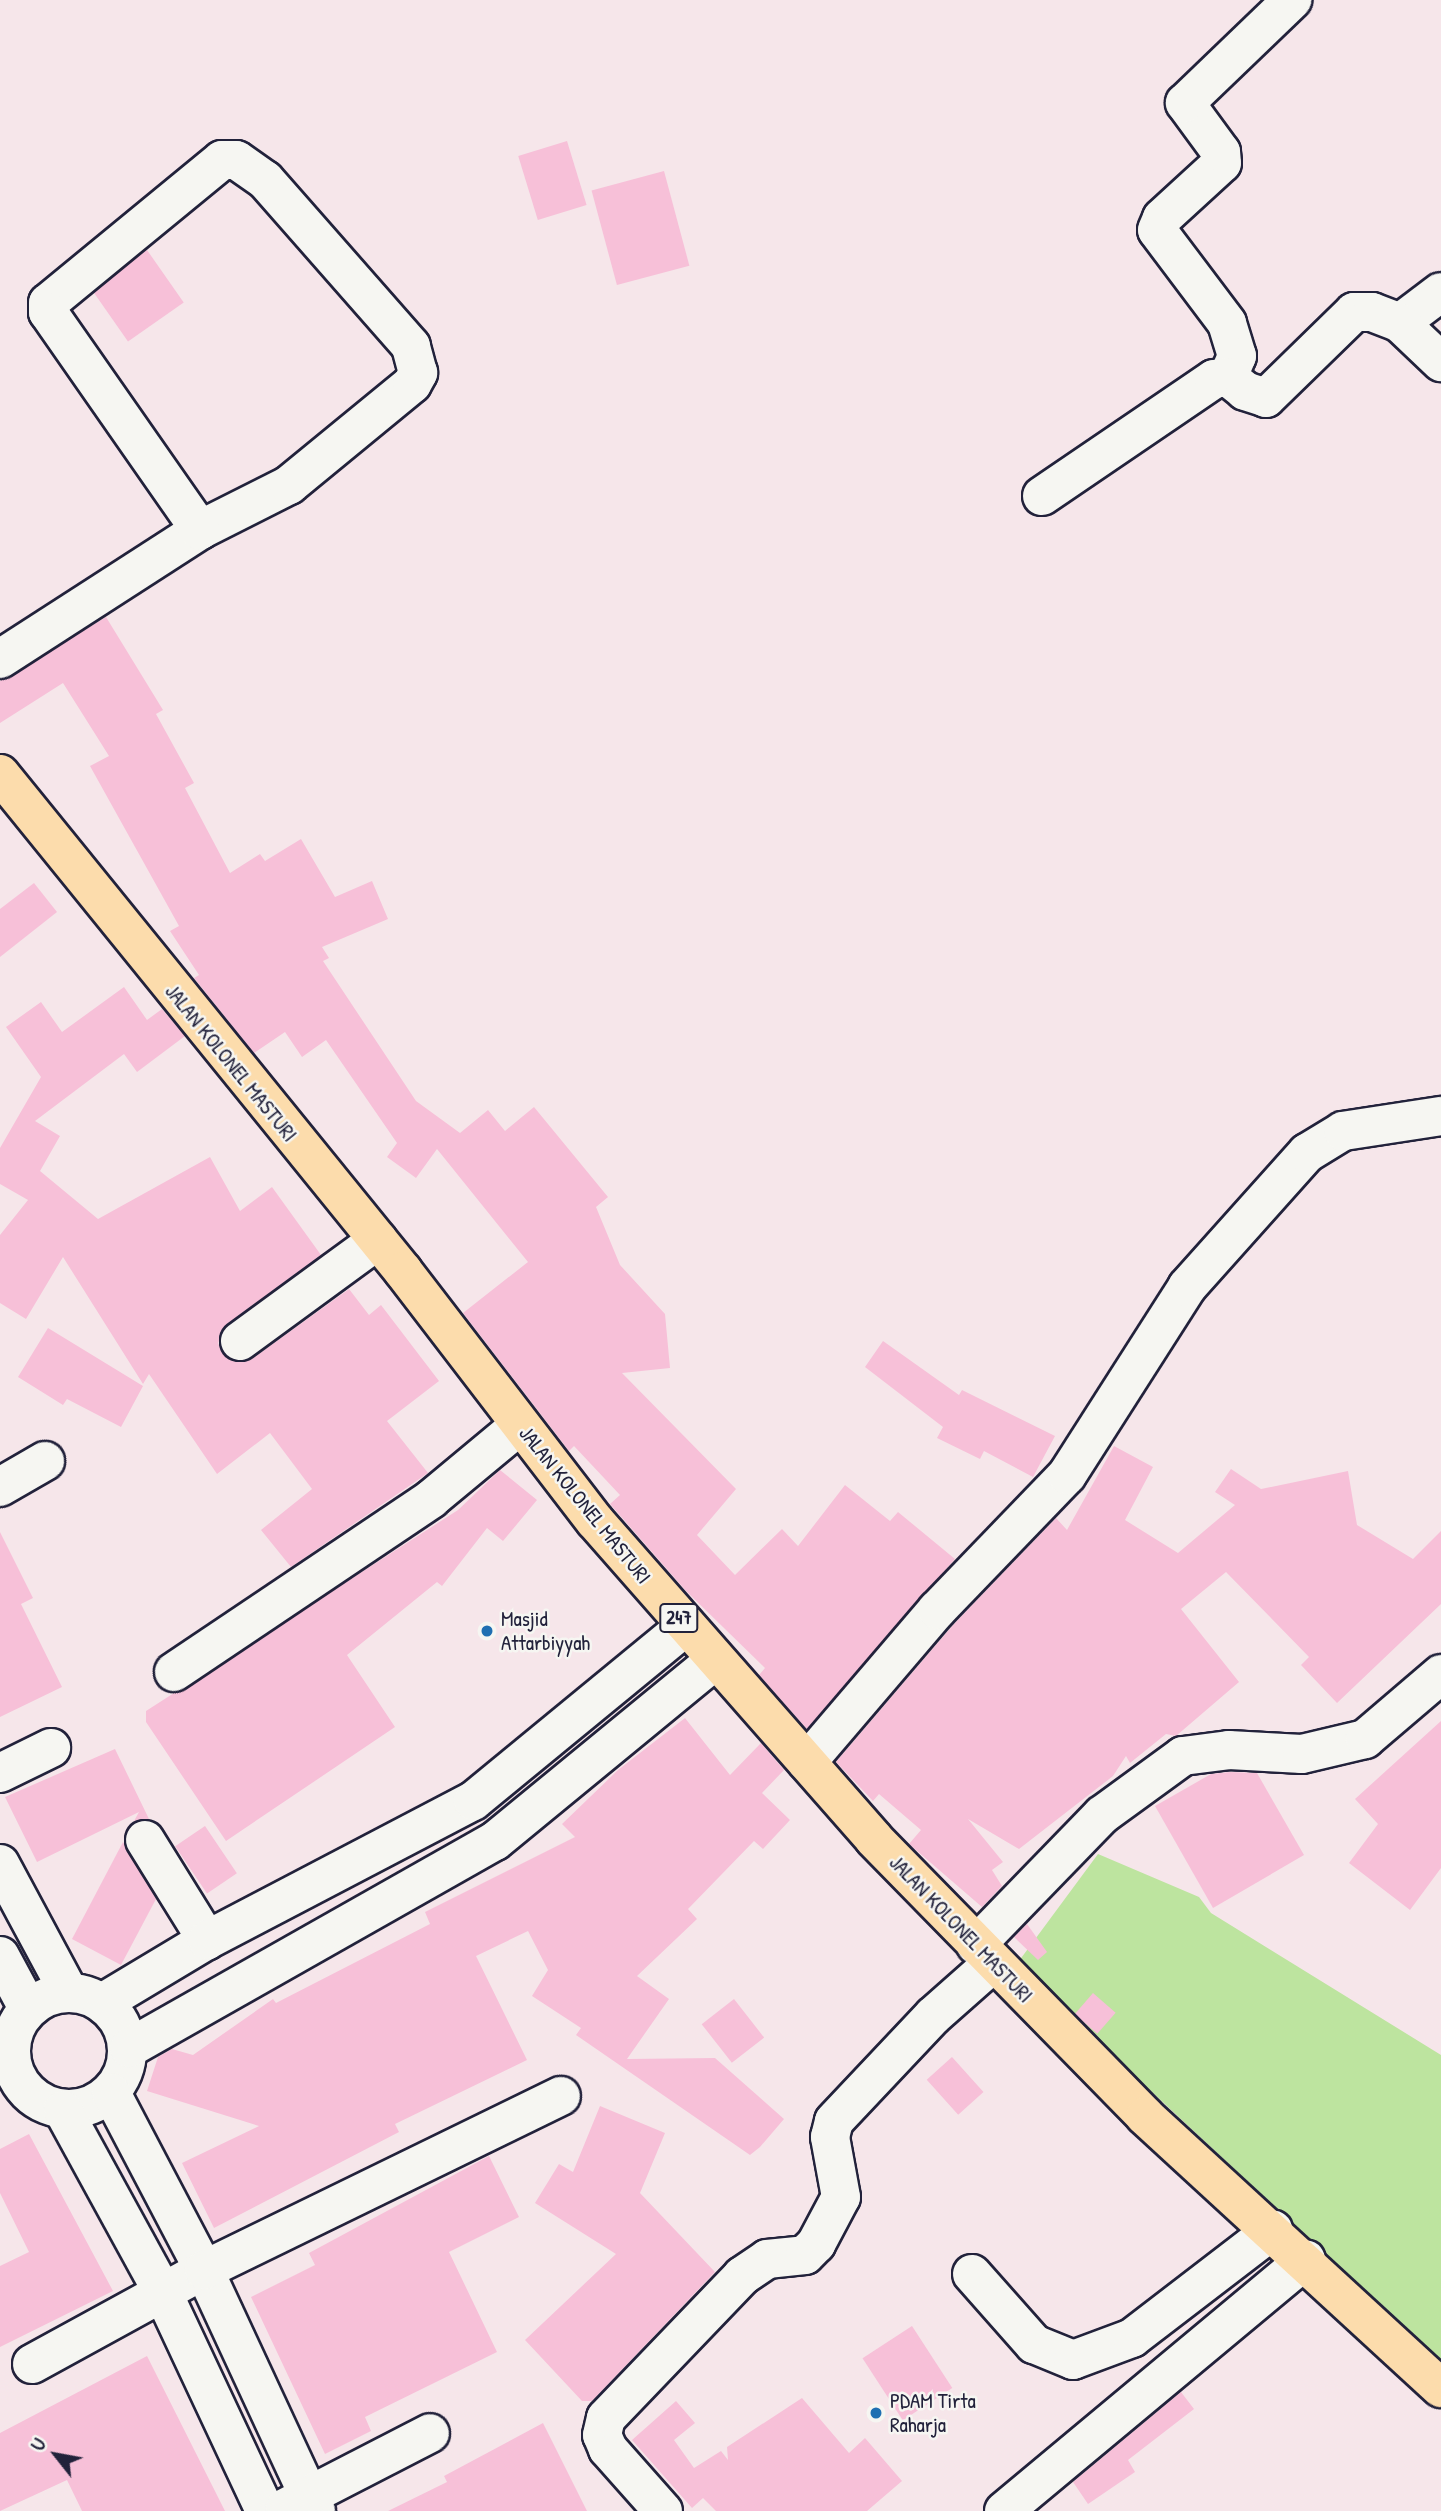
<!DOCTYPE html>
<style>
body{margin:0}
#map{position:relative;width:1441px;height:2511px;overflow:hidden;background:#f6e6ea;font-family:"Patrick Hand",sans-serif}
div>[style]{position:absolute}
.green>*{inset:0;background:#bde49f}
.building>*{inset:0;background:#f7c0d8;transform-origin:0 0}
.roads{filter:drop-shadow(2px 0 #22223b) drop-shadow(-2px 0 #22223b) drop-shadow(0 2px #22223b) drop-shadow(0 -2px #22223b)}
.minor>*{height:38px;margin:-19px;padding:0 19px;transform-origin:19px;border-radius:19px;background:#f6f6f2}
.minor>.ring{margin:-19px;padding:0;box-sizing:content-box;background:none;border:38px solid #f6f6f2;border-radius:50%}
.major>*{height:38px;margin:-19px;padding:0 19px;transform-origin:19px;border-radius:19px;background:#fcdcac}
.dots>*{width:19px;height:19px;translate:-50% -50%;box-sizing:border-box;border:4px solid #f6f6f2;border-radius:50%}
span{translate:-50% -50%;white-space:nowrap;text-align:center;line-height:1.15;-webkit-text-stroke:5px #f6f6f2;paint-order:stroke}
.shield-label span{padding:2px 5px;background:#f6f6f2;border:2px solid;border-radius:5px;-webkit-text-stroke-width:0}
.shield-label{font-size:19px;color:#22223b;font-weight:700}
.street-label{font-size:21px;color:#22223b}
.poi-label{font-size:21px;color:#22223b}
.left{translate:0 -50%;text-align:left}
.north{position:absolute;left:21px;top:2420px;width:70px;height:70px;-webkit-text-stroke:5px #f6f6f2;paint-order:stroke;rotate:301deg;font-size:19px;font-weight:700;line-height:28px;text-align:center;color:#22223b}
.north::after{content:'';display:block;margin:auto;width:24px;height:32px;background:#22223b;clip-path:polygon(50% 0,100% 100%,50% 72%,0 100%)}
</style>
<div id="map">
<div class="green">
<div style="clip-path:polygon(1098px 1854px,1199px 1897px,1211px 1913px,1441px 2055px,1441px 2362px,1016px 1965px)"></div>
</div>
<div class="building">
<div style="left:567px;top:141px;width:67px;height:51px;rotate:73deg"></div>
<div style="left:664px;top:171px;width:98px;height:75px;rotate:75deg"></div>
<div style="left:147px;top:250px;width:64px;height:68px;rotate:55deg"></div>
<div style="clip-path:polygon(106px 617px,163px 710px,156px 714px,194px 783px,185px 788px,230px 873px,260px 854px,265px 861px,301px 839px,335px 897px,372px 881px,388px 919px,322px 947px,329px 958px,323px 961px,416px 1101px,460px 1133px,488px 1110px,505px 1131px,534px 1107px,608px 1197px,596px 1207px,620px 1265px,665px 1314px,670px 1368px,622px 1373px,736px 1489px,697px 1535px,735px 1575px,782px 1529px,798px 1546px,845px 1485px,890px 1521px,898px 1512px,955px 1559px,807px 1729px,759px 1675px,765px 1668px,686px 1591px,610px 1504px,620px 1495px,574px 1446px,569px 1451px,463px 1313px,528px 1262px,437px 1149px,416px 1178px,387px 1157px,397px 1143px,326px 1040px,302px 1057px,285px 1032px,254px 1053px,194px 978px,199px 975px,170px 931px,179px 926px,90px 766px,109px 756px,63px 683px,0 723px,0 681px)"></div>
<div style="clip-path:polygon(34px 883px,57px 912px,0 957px,0 909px)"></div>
<div style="clip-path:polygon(124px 987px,147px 1020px,162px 1009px,185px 1036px,137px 1072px,124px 1054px,35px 1121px,60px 1136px,40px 1171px,98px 1219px,210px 1157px,240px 1211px,272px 1187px,321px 1255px,227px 1324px,218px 1343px,223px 1354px,232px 1361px,252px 1359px,349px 1289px,369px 1315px,381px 1305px,439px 1381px,387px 1421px,428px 1473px,291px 1567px,261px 1530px,312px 1489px,270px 1433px,217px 1474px,149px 1374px,143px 1384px,63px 1257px,26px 1319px,0 1303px,0 1235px,28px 1200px,0 1184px,0 1148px,41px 1077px,6px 1027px,41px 1002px,62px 1032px)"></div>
<div style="clip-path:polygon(48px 1328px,143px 1386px,121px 1427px,67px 1399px,63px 1405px,18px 1377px)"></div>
<div style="clip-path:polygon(883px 1341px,959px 1395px,962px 1390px,1055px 1436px,1033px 1477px,984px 1451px,980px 1459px,937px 1438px,943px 1427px,865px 1367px)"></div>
<div style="clip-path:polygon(1114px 1446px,1153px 1467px,1125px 1520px,1178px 1553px,1235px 1505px,1215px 1492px,1231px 1469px,1261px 1489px,1348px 1471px,1357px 1525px,1413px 1559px,1441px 1531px,1441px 1604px,1337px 1703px,1301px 1665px,1309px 1657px,1226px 1572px,1181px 1609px,1239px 1682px,1176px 1736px,1166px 1734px,1130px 1763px,1126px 1756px,1113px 1776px,1019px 1849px,968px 1819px,1003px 1862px,992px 1870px,1002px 1886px,982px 1907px,909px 1844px,921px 1830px,879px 1794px,873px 1801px,836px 1762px,953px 1625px,1056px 1518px,1067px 1530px)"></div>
<div style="clip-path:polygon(500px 1470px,537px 1500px,503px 1541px,487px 1528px,442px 1586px,437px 1582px,347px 1655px,395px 1727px,226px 1841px,146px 1722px,146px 1711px,458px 1510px)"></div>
<div style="clip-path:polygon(0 1532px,33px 1598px,21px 1604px,62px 1687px,0 1717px)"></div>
<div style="clip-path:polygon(685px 1718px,730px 1775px,761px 1743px,784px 1770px,762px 1793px,790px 1820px,763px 1849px,754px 1841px,688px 1909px,697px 1919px,637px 1976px,669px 1999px,627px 2059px,715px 2058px,784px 2119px,760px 2147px,750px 2155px,576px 2035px,581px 2028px,532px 1996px,548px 1970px,528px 1931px,476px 1956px,527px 2060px,395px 2124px,399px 2132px,214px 2228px,182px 2163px,259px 2126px,147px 2091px,158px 2057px,172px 2049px,193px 2055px,273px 1999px,276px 2003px,430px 1924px,425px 1912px,575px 1837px,562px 1824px,618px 1770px)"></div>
<div style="clip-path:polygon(1441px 1721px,1441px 1868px,1410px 1910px,1349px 1863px,1378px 1824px,1355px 1799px)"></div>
<div style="clip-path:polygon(115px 1749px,149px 1819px,134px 1821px,139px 1812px,37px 1862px,5px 1797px)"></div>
<div style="clip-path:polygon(1230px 1772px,1257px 1773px,1304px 1855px,1213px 1908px,1155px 1806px,1211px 1774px)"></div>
<div style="left:205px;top:1826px;width:57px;height:36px;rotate:56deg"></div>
<div style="clip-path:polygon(123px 1842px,156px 1899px,121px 1965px,72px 1939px)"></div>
<div style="clip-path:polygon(1027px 1924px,1047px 1952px,1038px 1960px,1014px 1937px)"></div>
<div style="left:1093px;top:1993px;width:30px;height:28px;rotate:41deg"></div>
<div style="left:734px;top:1999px;width:49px;height:41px;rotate:52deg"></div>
<div style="left:952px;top:2057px;width:47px;height:34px;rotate:48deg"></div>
<div style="clip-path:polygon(600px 2106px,665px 2133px,640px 2193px,715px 2272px,592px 2401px,582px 2401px,525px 2340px,616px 2254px,535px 2203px,559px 2164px,573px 2172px)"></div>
<div style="clip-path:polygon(29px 2134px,113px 2291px,0 2347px,0 2266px,29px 2252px,0 2193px,0 2149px)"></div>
<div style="clip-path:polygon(489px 2156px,519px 2217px,449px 2252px,497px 2352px,365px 2417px,371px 2431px,325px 2454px,251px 2297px,315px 2265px,309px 2253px)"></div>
<div style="left:912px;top:2326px;width:74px;height:59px;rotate:57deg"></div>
<div style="clip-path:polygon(147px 2356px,225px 2511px,82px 2511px,67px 2480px,0 2511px,0 2433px)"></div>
<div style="clip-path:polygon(1181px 2392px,1194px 2409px,1128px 2460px,1135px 2472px,1088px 2504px,1073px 2482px)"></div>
<div style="clip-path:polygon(802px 2398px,849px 2453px,865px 2438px,902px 2481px,867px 2511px,716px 2511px,703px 2498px,692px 2508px,632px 2440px,676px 2401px,695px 2423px,674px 2440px,694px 2468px,721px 2451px,728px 2460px,727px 2447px)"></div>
<div style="clip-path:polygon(543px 2423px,587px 2511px,388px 2511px,447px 2482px,444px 2476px)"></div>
</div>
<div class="roads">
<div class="minor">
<div style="left:1400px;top:323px;width:51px;rotate:-37.1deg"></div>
<div style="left:1228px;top:377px;width:23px;rotate:-67deg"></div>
<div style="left:1237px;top:356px;width:34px;rotate:-107deg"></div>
<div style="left:1227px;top:323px;width:116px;rotate:-127deg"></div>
<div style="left:1157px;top:230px;width:13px;rotate:-67deg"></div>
<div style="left:1162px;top:218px;width:81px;rotate:-42.5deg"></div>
<div style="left:1222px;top:163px;width:11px;rotate:-95deg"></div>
<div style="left:1221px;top:152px;width:61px;rotate:-126.3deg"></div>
<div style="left:1185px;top:103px;width:149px;rotate:-43.9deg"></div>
<div style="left:1042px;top:496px;width:208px;rotate:-34.2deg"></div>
<div style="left:1214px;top:379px;width:14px;rotate:-8deg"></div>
<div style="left:1228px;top:377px;width:22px;rotate:39deg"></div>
<div style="left:1245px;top:391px;width:22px;rotate:18deg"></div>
<div style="left:1266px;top:398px;width:123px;rotate:-44.3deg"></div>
<div style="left:1354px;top:312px;width:18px"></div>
<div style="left:1372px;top:312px;width:30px;rotate:21deg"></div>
<div style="left:1400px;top:323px;width:57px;rotate:43.6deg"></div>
<div style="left:0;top:659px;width:238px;rotate:-32.8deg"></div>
<div style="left:200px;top:530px;width:100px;rotate:-26.8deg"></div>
<div style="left:289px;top:485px;width:159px;rotate:-39.4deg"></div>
<div style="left:412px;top:384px;width:13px;rotate:-61deg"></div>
<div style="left:418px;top:373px;width:28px;rotate:-105deg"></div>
<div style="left:411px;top:346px;width:221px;rotate:-131.3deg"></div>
<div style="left:265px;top:180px;width:35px;rotate:-145deg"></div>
<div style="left:236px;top:160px;width:14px;rotate:180deg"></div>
<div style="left:222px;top:160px;width:225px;rotate:140.6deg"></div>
<div style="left:48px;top:303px;width:9px;rotate:90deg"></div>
<div style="left:48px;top:312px;width:266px;rotate:55.1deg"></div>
<div style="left:240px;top:1341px;width:171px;rotate:-36.2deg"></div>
<div style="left:0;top:1487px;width:52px;rotate:-30deg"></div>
<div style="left:174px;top:1672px;width:310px;rotate:-33.9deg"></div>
<div style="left:431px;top:1499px;width:116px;rotate:-39.7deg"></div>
<div style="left:807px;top:1762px;width:200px;rotate:-49.5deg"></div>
<div style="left:937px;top:1610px;width:187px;rotate:-46.1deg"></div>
<div style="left:1067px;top:1475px;width:223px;rotate:-57.4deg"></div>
<div style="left:1187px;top:1287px;width:180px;rotate:-48.2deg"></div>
<div style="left:1307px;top:1153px;width:42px;rotate:-31.4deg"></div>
<div style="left:1343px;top:1131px;width:99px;rotate:-8.7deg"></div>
<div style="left:0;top:1773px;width:57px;rotate:-26.1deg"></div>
<div style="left:145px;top:1840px;width:118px;rotate:58.2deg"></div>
<div style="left:0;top:1864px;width:144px;rotate:61.8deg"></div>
<div style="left:976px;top:1945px;width:181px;rotate:-45.9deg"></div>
<div style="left:1102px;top:1815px;width:100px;rotate:-36.1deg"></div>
<div style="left:1183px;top:1756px;width:46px;rotate:-7.4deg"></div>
<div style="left:1229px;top:1750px;width:73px;rotate:3.1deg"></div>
<div style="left:1302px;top:1754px;width:65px;rotate:-13.4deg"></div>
<div style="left:1365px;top:1739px;width:100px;rotate:-40.5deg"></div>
<div style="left:0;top:1956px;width:59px;rotate:61.7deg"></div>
<div class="ring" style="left:11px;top:1993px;width:78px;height:78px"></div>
<div style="left:102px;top:2003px;width:122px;rotate:-31deg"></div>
<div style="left:207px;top:1940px;width:300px;rotate:-27.6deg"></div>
<div style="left:473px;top:1801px;width:276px;rotate:-39.4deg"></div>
<div style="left:129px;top:2048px;width:420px;rotate:-29.5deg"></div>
<div style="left:495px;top:1841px;width:285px;rotate:-39.4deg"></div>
<div style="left:111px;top:2093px;width:200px;rotate:62.3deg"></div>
<div style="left:204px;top:2270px;width:266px;rotate:65.1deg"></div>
<div style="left:63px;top:2110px;width:206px;rotate:61.3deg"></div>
<div style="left:162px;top:2291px;width:243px;rotate:64.9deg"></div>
<div style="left:972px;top:2274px;width:94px;rotate:48.5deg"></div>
<div style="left:1034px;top:2344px;width:42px;rotate:22.3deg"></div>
<div style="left:1073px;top:2360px;width:63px;rotate:-20.4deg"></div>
<div style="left:1132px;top:2338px;width:178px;rotate:-37.5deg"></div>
<div style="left:32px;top:2364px;width:196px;rotate:-28.7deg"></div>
<div style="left:204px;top:2270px;width:397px;rotate:-26deg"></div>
<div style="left:285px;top:2508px;width:163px;rotate:-27.3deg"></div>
<div style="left:663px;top:2511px;width:83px;rotate:-131.6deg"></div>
<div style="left:608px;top:2449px;width:15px;rotate:-113deg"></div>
<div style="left:602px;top:2435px;width:17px;rotate:-77deg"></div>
<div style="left:606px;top:2418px;width:197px;rotate:-46.2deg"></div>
<div style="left:742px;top:2276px;width:30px;rotate:-34deg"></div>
<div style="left:767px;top:2259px;width:38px;rotate:-6deg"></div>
<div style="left:805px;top:2255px;width:16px;rotate:-45deg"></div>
<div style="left:816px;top:2244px;width:53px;rotate:-62deg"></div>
<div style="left:841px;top:2197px;width:61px;rotate:-100.4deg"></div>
<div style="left:830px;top:2137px;width:16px;rotate:-76deg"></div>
<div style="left:834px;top:2121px;width:144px;rotate:-46.7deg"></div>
<div style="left:933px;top:2016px;width:80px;rotate:-41.5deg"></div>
<div style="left:1004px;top:2511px;width:393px;rotate:-39.8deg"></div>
</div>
<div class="major">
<div style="left:0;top:774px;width:640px;rotate:50.96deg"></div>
<div style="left:403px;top:1271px;width:315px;rotate:52.5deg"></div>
<div style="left:595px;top:1521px;width:423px;rotate:48.7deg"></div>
<div style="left:874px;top:1839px;width:388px;rotate:45.6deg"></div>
<div style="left:1145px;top:2116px;width:402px;rotate:42.6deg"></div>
</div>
</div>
<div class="dots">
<div style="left:487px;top:1631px;background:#1f6fb2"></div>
<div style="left:876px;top:2413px;background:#1f6fb2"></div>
</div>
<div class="shield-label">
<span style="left:679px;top:1618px">247</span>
</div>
<div class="street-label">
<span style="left:231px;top:1063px;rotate:51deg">JALAN KOLONEL MASTURI</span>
<span style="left:585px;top:1505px;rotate:51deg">JALAN KOLONEL MASTURI</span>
<span style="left:961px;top:1929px;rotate:46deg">JALAN KOLONEL MASTURI</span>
</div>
<div class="poi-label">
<span class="left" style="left:501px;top:1631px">Masjid<br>Attarbiyyah</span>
<span class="left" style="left:890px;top:2413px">PDAM Tirta<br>Raharja</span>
</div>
<div class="north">U</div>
</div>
